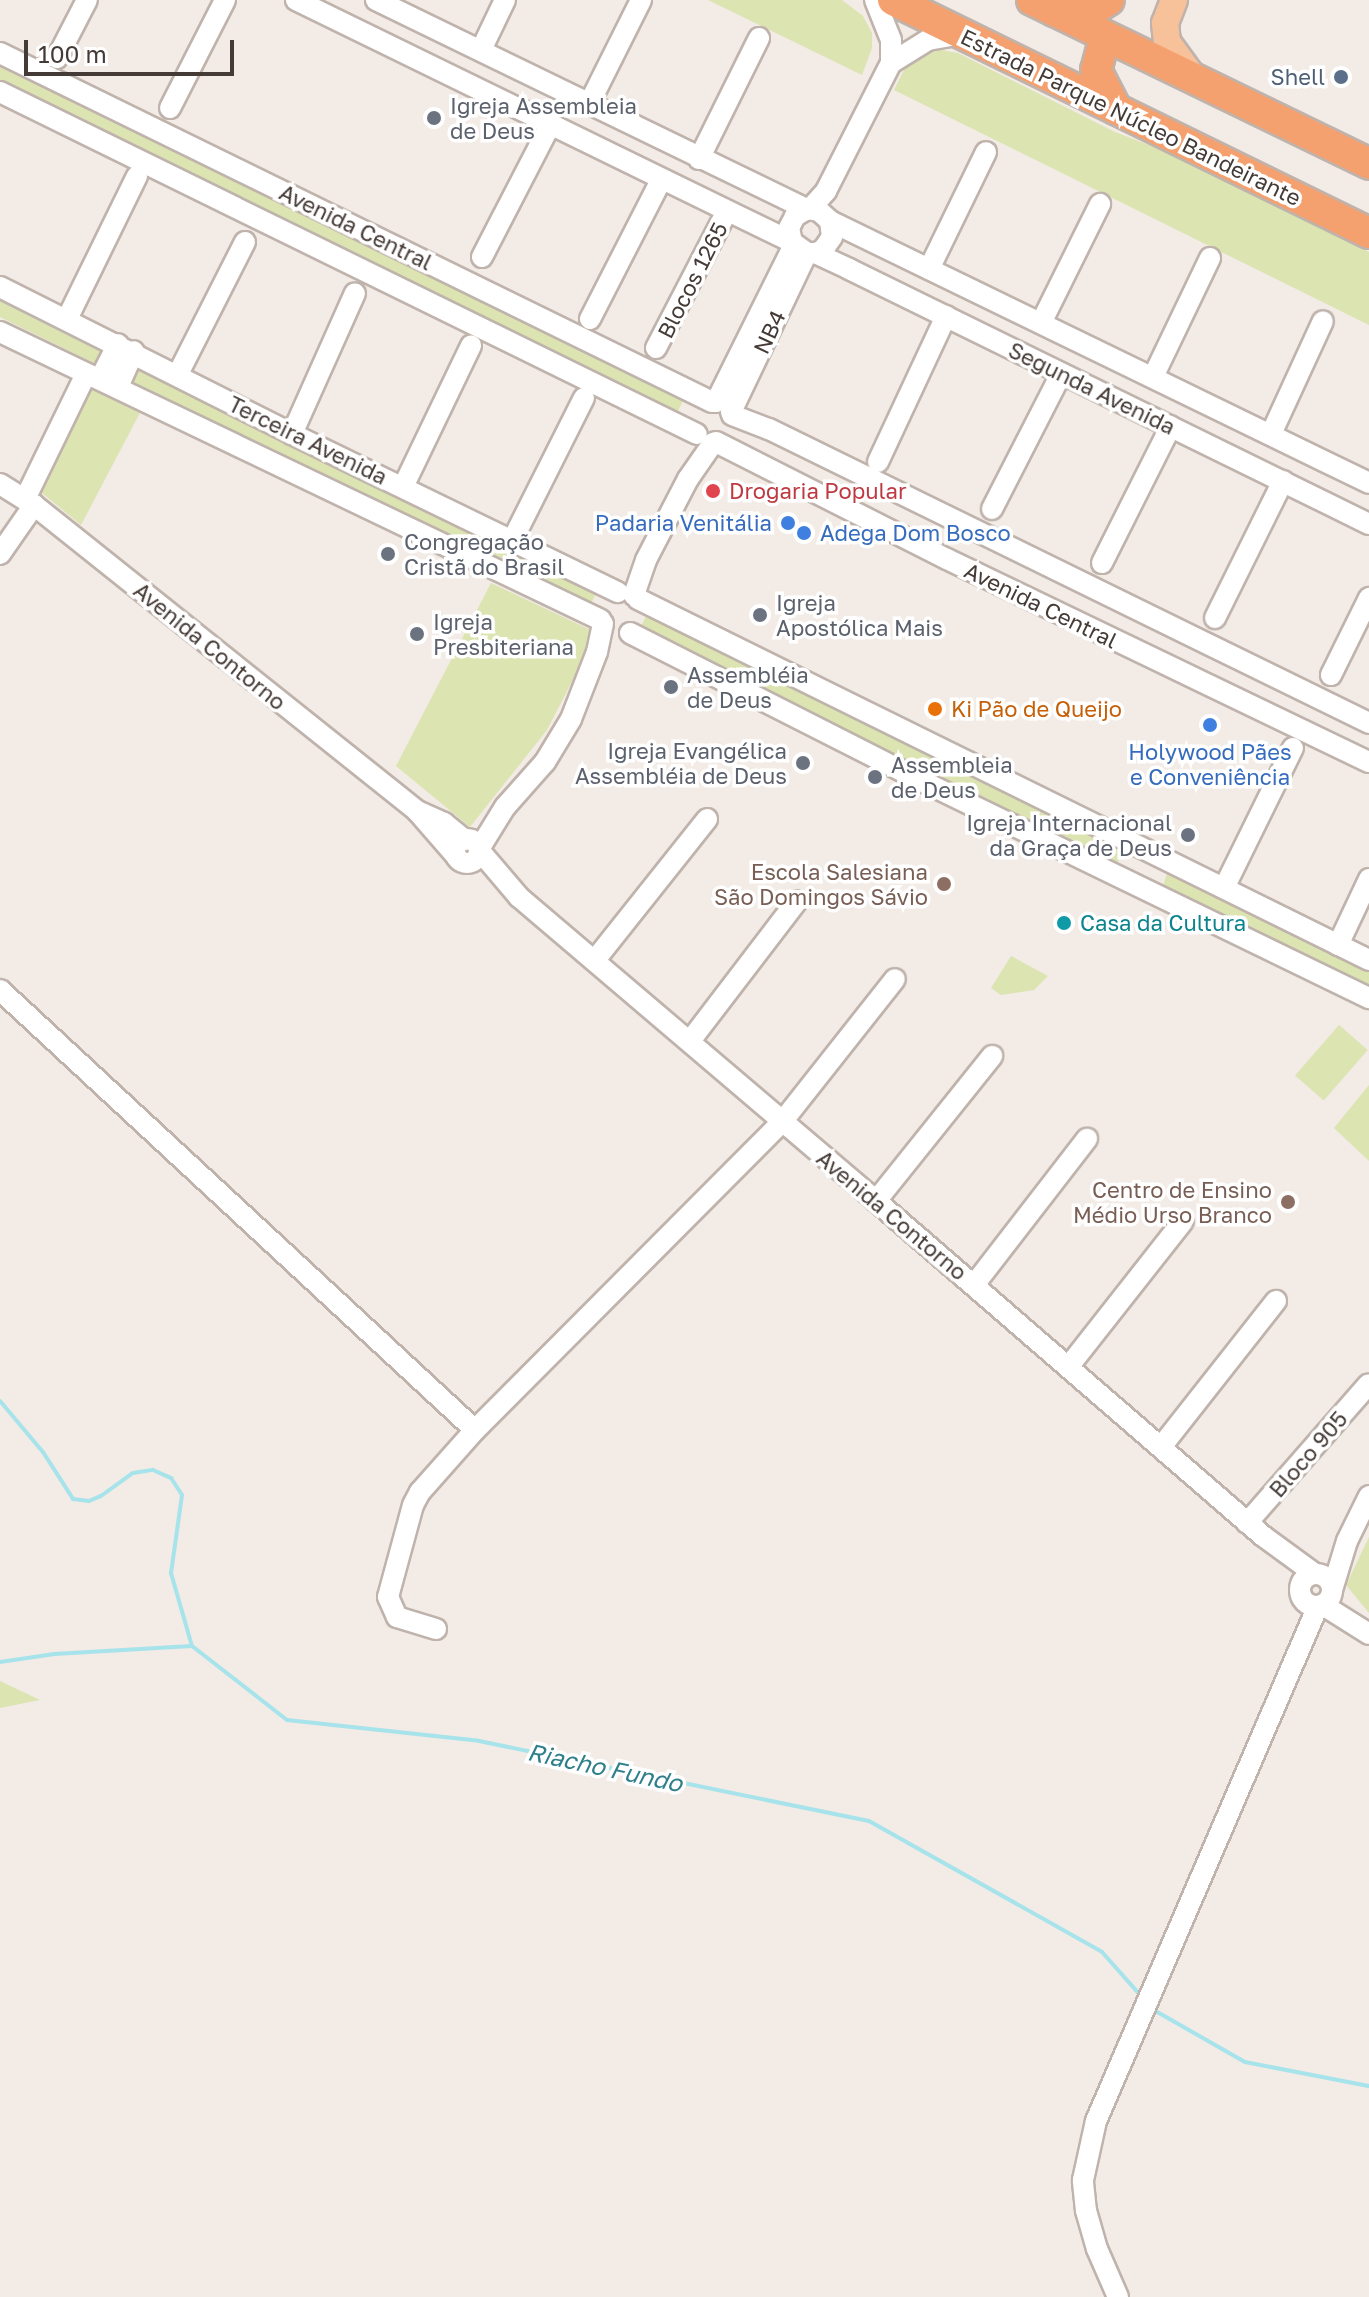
<!DOCTYPE html>
<meta charset="utf-8">
<style>
body{margin:0}
#map{position:relative;width:1369px;height:2297px;overflow:hidden;background:#f2ebe6;font-family:"Golos Text",sans-serif}
div>[style]{position:absolute}
.green>*{inset:0;background:#dce4b1;transform-origin:0 0}
.stream>*{height:4px;margin:-2px;padding:0 2px;transform-origin:2px;border-radius:2px;background:#a6e3eb}
.roads{filter:drop-shadow(2px 0 #bfb3ac) drop-shadow(-2px 0 #bfb3ac) drop-shadow(0 2px #bfb3ac) drop-shadow(0 -2px #bfb3ac)}
.minor>*{height:20px;margin:-10px;padding:0 10px;transform-origin:10px;border-radius:10px;background:#fff}
.minor>.ring{margin:-10px;padding:0;box-sizing:content-box;background:none;border:20px solid #fff;border-radius:50%}
.major>*{height:26px;margin:-13px;padding:0 13px;transform-origin:13px;border-radius:13px;background:#f7c19a}
.highway>*{height:30px;margin:-15px;padding:0 15px;transform-origin:15px;border-radius:15px;background:#f4a16f}
.dots>*{width:22px;height:22px;translate:-50% -50%;box-sizing:border-box;border:4px solid #fff;border-radius:50%}
span{translate:-50% -50%;white-space:nowrap;text-align:center;line-height:1.15;-webkit-text-stroke:7px #fff;paint-order:stroke}
.service-label{font-size:22px;color:#4e5e75}
.right{translate:-100% -50%;text-align:right}
.worship-label{font-size:22px;color:#5b616d}
.left{translate:0 -50%;text-align:left}
.street-label{font-size:22px;color:#443a36}
.health-label{font-size:22px;color:#be3a42}
.shop-label{font-size:22px;color:#366cbe}
.food-label{font-size:22px;color:#c56008}
.education-label{font-size:22px;color:#785e54}
.culture-label{font-size:22px;color:#0d838f}
.water-label{font-size:24px;color:#2f7f8a;font-style:italic}
.scale{position:absolute;left:24px;top:40px;width:210px;height:36px;box-sizing:border-box;border:4px solid #443a36;border-top:0;padding-left:10px;font-size:24px;line-height:28px;white-space:nowrap;color:#443a36;-webkit-text-stroke:6px #fff;paint-order:stroke}
</style>
<div id="map">
<div class="green">
<div style="clip-path:polygon(708px 0,842px 0,863px 16px,872px 33px,872px 48px,862px 75px)"></div>
<div style="clip-path:polygon(936px 49px,958px 53px,1115px 132px,1188px 160px,1369px 252px,1369px 325px,894px 90px,907px 64px,919px 55px)"></div>
<div style="left:0;top:56px;width:765px;height:26px;rotate:26deg"></div>
<div style="clip-path:polygon(0 289px,113px 343px,102px 367px,0 317px)"></div>
<div style="left:140px;top:354px;width:515px;height:29px;rotate:27deg"></div>
<div style="clip-path:polygon(87px 383px,142px 409px,81px 525px,36px 488px)"></div>
<div style="clip-path:polygon(491px 583px,597px 633px,547px 730px,470px 827px,396px 766px)"></div>
<div style="left:649px;top:610px;width:532px;height:23px;rotate:26deg"></div>
<div style="clip-path:polygon(1169px 867px,1369px 965px,1369px 991px,1161px 893px)"></div>
<div style="clip-path:polygon(1011px 956px,1048px 976px,1034px 990px,1001px 995px,991px 988px)"></div>
<div style="left:1339px;top:1025px;width:38px;height:67px;rotate:41deg"></div>
<div style="clip-path:polygon(1369px 1085px,1369px 1161px,1334px 1128px)"></div>
<div style="clip-path:polygon(1369px 1537px,1369px 1613px,1346px 1585px)"></div>
<div style="clip-path:polygon(0 1681px,40px 1700px,0 1708px)"></div>
</div>
<div class="stream">
<div style="left:0;top:1401px;width:67px;rotate:49.9deg"></div>
<div style="left:43px;top:1452px;width:56px;rotate:57.4deg"></div>
<div style="left:73px;top:1499px;width:16px;rotate:7deg"></div>
<div style="left:89px;top:1501px;width:13px;rotate:-23deg"></div>
<div style="left:101px;top:1496px;width:39px;rotate:-36deg"></div>
<div style="left:133px;top:1473px;width:20px;rotate:-9deg"></div>
<div style="left:153px;top:1470px;width:20px;rotate:24deg"></div>
<div style="left:171px;top:1478px;width:20px;rotate:57deg"></div>
<div style="left:182px;top:1495px;width:79px;rotate:98deg"></div>
<div style="left:171px;top:1573px;width:76px;rotate:74deg"></div>
<div style="left:192px;top:1646px;width:120px;rotate:37.9deg"></div>
<div style="left:287px;top:1720px;width:193px;rotate:6.2deg"></div>
<div style="left:479px;top:1741px;width:398px;rotate:11.6deg"></div>
<div style="left:869px;top:1821px;width:267px;rotate:29.3deg"></div>
<div style="left:1102px;top:1952px;width:59px;rotate:48.4deg"></div>
<div style="left:0;top:1662px;width:55px;rotate:-8.4deg"></div>
<div style="left:54px;top:1654px;width:138px;rotate:-3.3deg"></div>
<div style="left:1152px;top:2009px;width:107px;rotate:29.7deg"></div>
<div style="left:1245px;top:2062px;width:126px;rotate:11deg"></div>
</div>
<div class="roads">
<div class="minor">
<div style="left:296px;top:0;width:552px;rotate:26.01deg"></div>
<div style="left:792px;top:242px;width:19px;rotate:36deg"></div>
<div style="left:807px;top:253px;width:8px"></div>
<div style="left:815px;top:253px;width:38px;rotate:25deg"></div>
<div style="left:849px;top:269px;width:579px;rotate:26.12deg"></div>
<div style="left:376px;top:0;width:479px;rotate:25.9deg"></div>
<div style="left:481px;top:50px;width:55px;rotate:-64.4deg"></div>
<div style="left:0;top:53px;width:793px;rotate:26.11deg"></div>
<div style="left:57px;top:58px;width:65px;rotate:-62.7deg"></div>
<div style="left:891px;top:63px;width:44px;rotate:-31.9deg"></div>
<div style="left:928px;top:40px;width:35px;rotate:-10deg"></div>
<div style="left:0;top:92px;width:776px;rotate:26.14deg"></div>
<div style="left:589px;top:104px;width:116px;rotate:-63.4deg"></div>
<div style="left:170px;top:108px;width:121px;rotate:-63deg"></div>
<div style="left:699px;top:159px;width:135px;rotate:-63.6deg"></div>
<div style="left:810px;top:209px;width:24px;rotate:-48deg"></div>
<div style="left:826px;top:191px;width:144px;rotate:-63.1deg"></div>
<div style="left:891px;top:63px;width:23px;rotate:-90deg"></div>
<div style="left:891px;top:40px;width:43px;rotate:-111.8deg"></div>
<div style="left:830px;top:221px;width:599px;rotate:25.92deg"></div>
<div style="left:792px;top:242px;width:14px;rotate:-102deg"></div>
<div style="left:789px;top:228px;width:13px;rotate:-63deg"></div>
<div style="left:795px;top:216px;width:14px;rotate:-30deg"></div>
<div style="left:807px;top:209px;width:12px;rotate:9deg"></div>
<div style="left:819px;top:211px;width:15px;rotate:42deg"></div>
<div style="left:830px;top:221px;width:16px;rotate:83deg"></div>
<div style="left:832px;top:237px;width:16px;rotate:125deg"></div>
<div style="left:823px;top:250px;width:9px;rotate:159deg"></div>
<div style="left:482px;top:257px;width:148px;rotate:-62.7deg"></div>
<div style="left:929px;top:269px;width:130px;rotate:-64deg"></div>
<div style="left:0;top:287px;width:327px;rotate:26.7deg"></div>
<div style="left:292px;top:434px;width:362px;rotate:25.9deg"></div>
<div style="left:67px;top:319px;width:159px;rotate:-63.9deg"></div>
<div style="left:590px;top:319px;width:156px;rotate:-62.9deg"></div>
<div style="left:1041px;top:323px;width:133px;rotate:-63.6deg"></div>
<div style="left:0;top:332px;width:666px;rotate:25.6deg"></div>
<div style="left:656px;top:348px;width:154px;rotate:-62.6deg"></div>
<div style="left:178px;top:374px;width:148px;rotate:-63.1deg"></div>
<div style="left:1153px;top:377px;width:132px;rotate:-64.4deg"></div>
<div style="left:100px;top:379px;width:39px;rotate:-63deg"></div>
<div style="left:118px;top:387px;width:39px;rotate:-66deg"></div>
<div style="left:716px;top:402px;width:175px;rotate:-63.6deg"></div>
<div style="left:731px;top:412px;width:176px;rotate:-64.5deg"></div>
<div style="left:732px;top:415px;width:40px;rotate:21deg"></div>
<div style="left:769px;top:429px;width:668px;rotate:26.1deg"></div>
<div style="left:292px;top:434px;width:154px;rotate:-65.9deg"></div>
<div style="left:1271px;top:434px;width:124px;rotate:-65.3deg"></div>
<div style="left:716px;top:442px;width:259px;rotate:26.9deg"></div>
<div style="left:947px;top:559px;width:468px;rotate:25.7deg"></div>
<div style="left:878px;top:462px;width:161px;rotate:-65deg"></div>
<div style="left:0;top:484px;width:40px;rotate:32deg"></div>
<div style="left:34px;top:505px;width:490px;rotate:38.6deg"></div>
<div style="left:417px;top:811px;width:30px;rotate:24deg"></div>
<div style="left:444px;top:823px;width:27px;rotate:39deg"></div>
<div style="left:403px;top:487px;width:157px;rotate:-64.3deg"></div>
<div style="left:25px;top:499px;width:139px;rotate:-64deg"></div>
<div style="left:992px;top:509px;width:152px;rotate:-62.9deg"></div>
<div style="left:512px;top:541px;width:160px;rotate:-63.3deg"></div>
<div style="left:0;top:554px;width:60px;rotate:-55.2deg"></div>
<div style="left:1102px;top:563px;width:153px;rotate:-63.3deg"></div>
<div style="left:634px;top:595px;width:37px;rotate:-71deg"></div>
<div style="left:646px;top:560px;width:91px;rotate:-62.6deg"></div>
<div style="left:688px;top:479px;width:44px;rotate:-55.2deg"></div>
<div style="left:638px;top:599px;width:815px;rotate:26.28deg"></div>
<div style="left:1215px;top:618px;width:153px;rotate:-63.6deg"></div>
<div style="left:630px;top:633px;width:330px;rotate:26.9deg"></div>
<div style="left:924px;top:782px;width:495px;rotate:25.9deg"></div>
<div style="left:1331px;top:675px;width:86px;rotate:-63.7deg"></div>
<div style="left:417px;top:811px;width:61px;rotate:49deg"></div>
<div class="ring" style="left:455px;top:839px;width:4px;height:4px"></div>
<div style="left:479px;top:849px;width:49px;rotate:-58.2deg"></div>
<div style="left:505px;top:807px;width:60px;rotate:-48.4deg"></div>
<div style="left:545px;top:762px;width:50px;rotate:-58.8deg"></div>
<div style="left:571px;top:719px;width:72px;rotate:-68.8deg"></div>
<div style="left:597px;top:652px;width:29px;rotate:-78deg"></div>
<div style="left:479px;top:850px;width:62px;rotate:49.6deg"></div>
<div style="left:519px;top:897px;width:469px;rotate:40.4deg"></div>
<div style="left:876px;top:1201px;width:512px;rotate:40.88deg"></div>
<div style="left:1263px;top:1536px;width:64px;rotate:36.2deg"></div>
<div style="left:1224px;top:888px;width:156px;rotate:-63.8deg"></div>
<div style="left:1338px;top:945px;width:73px;rotate:-64.8deg"></div>
<div style="left:595px;top:960px;width:180px;rotate:-51.5deg"></div>
<div style="left:0;top:990px;width:647px;rotate:42.81deg"></div>
<div style="left:690px;top:1041px;width:176px;rotate:-52.6deg"></div>
<div style="left:876px;top:1201px;width:186px;rotate:-51.3deg"></div>
<div style="left:974px;top:1285px;width:185px;rotate:-52.3deg"></div>
<div style="left:1069px;top:1366px;width:184px;rotate:-51.8deg"></div>
<div style="left:1161px;top:1447px;width:186px;rotate:-51.8deg"></div>
<div style="left:1247px;top:1523px;width:184px;rotate:-48.8deg"></div>
<div class="ring" style="left:1300px;top:1574px;width:12px;height:12px"></div>
<div style="left:1332px;top:1590px;width:51px;rotate:-73deg"></div>
<div style="left:1347px;top:1541px;width:50px;rotate:-63.9deg"></div>
<div style="left:1323px;top:1605px;width:54px;rotate:32.2deg"></div>
<div style="left:436px;top:1629px;width:41px;rotate:-162.9deg"></div>
<div style="left:397px;top:1617px;width:22px;rotate:-114deg"></div>
<div style="left:388px;top:1597px;width:95px;rotate:-74.8deg"></div>
<div style="left:413px;top:1505px;width:15px;rotate:-62deg"></div>
<div style="left:420px;top:1492px;width:83px;rotate:-48.4deg"></div>
<div style="left:475px;top:1430px;width:435px;rotate:-45.1deg"></div>
<div style="left:782px;top:1122px;width:182px;rotate:-51.7deg"></div>
<div style="left:1118px;top:2297px;width:52px;rotate:-113.6deg"></div>
<div style="left:1097px;top:2249px;width:40px;rotate:-106deg"></div>
<div style="left:1086px;top:2211px;width:31px;rotate:-96deg"></div>
<div style="left:1083px;top:2180px;width:60px;rotate:-77.6deg"></div>
<div style="left:1096px;top:2121px;width:561px;rotate:-66.68deg"></div>
</div>
<div class="major">
<div style="left:1174px;top:0;width:25px;rotate:111deg"></div>
<div style="left:1165px;top:23px;width:19px;rotate:84deg"></div>
<div style="left:1167px;top:42px;width:46px;rotate:53.9deg"></div>
</div>
<div class="highway">
<div style="left:893px;top:0;width:530px;rotate:26.08deg"></div>
<div style="left:1032px;top:0;width:375px;rotate:25.9deg"></div>
<div style="left:1054px;top:11px;width:42px;rotate:-4.1deg"></div>
<div style="left:1096px;top:8px;width:15px;rotate:-32deg"></div>
<div style="left:1105px;top:37px;width:34px;rotate:105deg"></div>
<div style="left:1096px;top:70px;width:44px;rotate:62.9deg"></div>
</div>
</div>
<div class="dots">
<div style="left:1341px;top:77px;background:#5c6f8a"></div>
<div style="left:434px;top:118px;background:#6b7280"></div>
<div style="left:713px;top:491px;background:#e0444e"></div>
<div style="left:788px;top:523px;background:#3f7fe0"></div>
<div style="left:804px;top:533px;background:#3f7fe0"></div>
<div style="left:388px;top:554px;background:#6b7280"></div>
<div style="left:760px;top:615px;background:#6b7280"></div>
<div style="left:417px;top:634px;background:#6b7280"></div>
<div style="left:671px;top:687px;background:#6b7280"></div>
<div style="left:935px;top:709px;background:#e8710a"></div>
<div style="left:1210px;top:725px;background:#3f7fe0"></div>
<div style="left:803px;top:763px;background:#6b7280"></div>
<div style="left:875px;top:777px;background:#6b7280"></div>
<div style="left:1188px;top:835px;background:#6b7280"></div>
<div style="left:944px;top:884px;background:#8d6e63"></div>
<div style="left:1064px;top:923px;background:#0f9aa8"></div>
<div style="left:1288px;top:1202px;background:#8d6e63"></div>
</div>
<div class="service-label">
<span class="right" style="left:1325px;top:77px">Shell</span>
</div>
<div class="worship-label">
<span class="left" style="left:450px;top:118px">Igreja Assembleia<br>de Deus</span>
<span class="left" style="left:404px;top:554px">Congregação<br>Cristã do Brasil</span>
<span class="left" style="left:776px;top:615px">Igreja<br>Apostólica Mais</span>
<span class="left" style="left:433px;top:634px">Igreja<br>Presbiteriana</span>
<span class="left" style="left:687px;top:687px">Assembléia<br>de Deus</span>
<span class="right" style="left:787px;top:763px">Igreja Evangélica<br>Assembléia de Deus</span>
<span class="left" style="left:891px;top:777px">Assembleia<br>de Deus</span>
<span class="right" style="left:1172px;top:835px">Igreja Internacional<br>da Graça de Deus</span>
</div>
<div class="street-label">
<span style="left:1131px;top:117px;rotate:26deg">Estrada Parque Núcleo Bandeirante</span>
<span style="left:356px;top:227px;rotate:26deg">Avenida Central</span>
<span style="left:692px;top:280px;rotate:-63deg">Blocos 1265</span>
<span style="left:769px;top:332px;rotate:-65deg">NB4</span>
<span style="left:1092px;top:388px;rotate:26deg">Segunda Avenida</span>
<span style="left:308px;top:440px;rotate:26deg">Terceira Avenida</span>
<span style="left:1041px;top:605px;rotate:26deg">Avenida Central</span>
<span style="left:210px;top:646px;rotate:39deg">Avenida Contorno</span>
<span style="left:892px;top:1215px;rotate:40deg">Avenida Contorno</span>
<span style="left:1308px;top:1454px;rotate:-49deg">Bloco 905</span>
</div>
<div class="health-label">
<span class="left" style="left:729px;top:491px">Drogaria Popular</span>
</div>
<div class="shop-label">
<span class="right" style="left:772px;top:523px">Padaria Venitália</span>
<span class="left" style="left:820px;top:533px">Adega Dom Bosco</span>
<span style="left:1210px;top:764px">Holywood Pães<br>e Conveniência</span>
</div>
<div class="food-label">
<span class="left" style="left:951px;top:709px">Ki Pão de Queijo</span>
</div>
<div class="education-label">
<span class="right" style="left:928px;top:884px">Escola Salesiana<br>São Domingos Sávio</span>
<span class="right" style="left:1272px;top:1202px">Centro de Ensino<br>Médio Urso Branco</span>
</div>
<div class="culture-label">
<span class="left" style="left:1080px;top:923px">Casa da Cultura</span>
</div>
<div class="water-label">
<span style="left:605px;top:1767px;rotate:12deg">Riacho Fundo</span>
</div>
<div class="scale">100 m</div>
</div>
